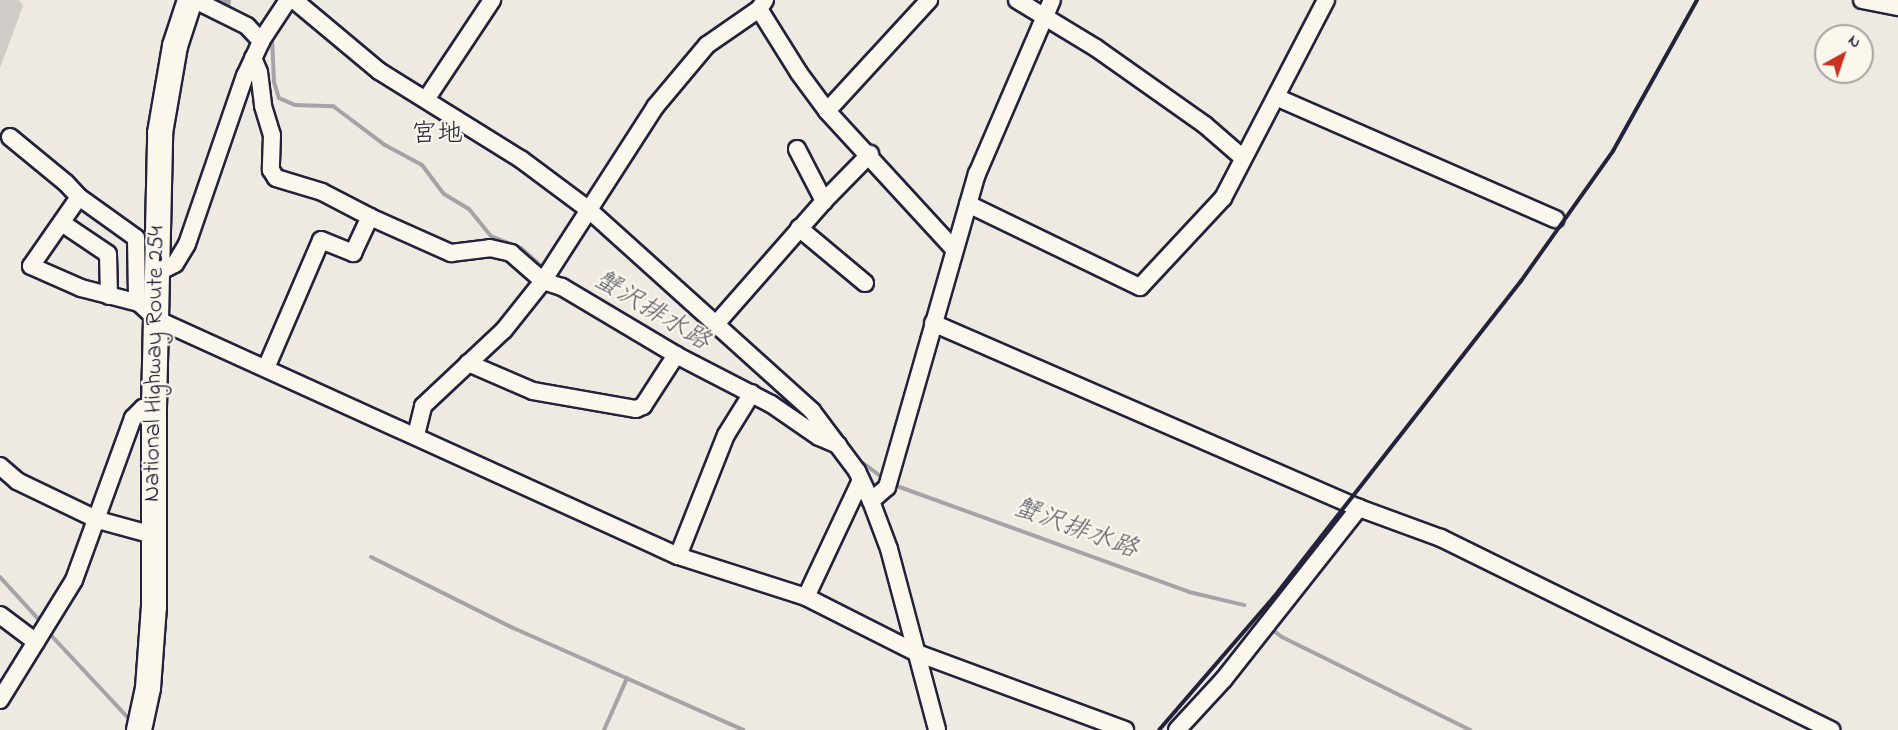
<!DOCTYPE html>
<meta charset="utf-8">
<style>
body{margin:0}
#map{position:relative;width:1898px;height:730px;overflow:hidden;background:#eeeae2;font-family:"Indie Flower","Klee One",sans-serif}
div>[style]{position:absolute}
.green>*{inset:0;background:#d0cdc9}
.stream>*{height:4px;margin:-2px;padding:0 2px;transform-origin:2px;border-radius:2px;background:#a6a3a7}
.river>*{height:21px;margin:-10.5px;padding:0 10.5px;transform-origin:10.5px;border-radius:10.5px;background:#a6a3a7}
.roads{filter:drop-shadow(2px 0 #22223b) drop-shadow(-2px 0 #22223b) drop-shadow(0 2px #22223b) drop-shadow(0 -2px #22223b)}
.minor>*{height:16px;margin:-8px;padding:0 8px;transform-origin:8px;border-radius:8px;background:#fbf7ec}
.highway>*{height:24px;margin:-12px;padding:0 12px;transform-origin:12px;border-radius:12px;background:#fbf7ec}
.rail>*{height:4px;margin:-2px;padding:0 2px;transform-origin:2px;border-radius:2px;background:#22223b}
span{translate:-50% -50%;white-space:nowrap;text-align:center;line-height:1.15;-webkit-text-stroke:4.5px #fbf7ec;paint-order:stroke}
.street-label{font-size:24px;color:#22223b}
.neighbourhood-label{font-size:26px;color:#22223b}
.water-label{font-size:26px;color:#575666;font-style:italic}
.north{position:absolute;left:1814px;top:24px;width:60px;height:60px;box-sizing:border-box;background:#fbf7ec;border:2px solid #a4a2a5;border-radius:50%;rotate:40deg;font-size:16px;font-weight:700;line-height:24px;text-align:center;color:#22223b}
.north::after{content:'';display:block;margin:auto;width:21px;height:27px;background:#c8321e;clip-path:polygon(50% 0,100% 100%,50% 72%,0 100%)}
</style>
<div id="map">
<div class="green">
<div style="clip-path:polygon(0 0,19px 0,23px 6px,0 68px)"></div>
</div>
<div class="stream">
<div style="left:220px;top:1px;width:20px;rotate:33deg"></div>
<div style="left:272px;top:38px;width:44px;rotate:87.4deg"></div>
<div style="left:274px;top:82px;width:17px;rotate:73deg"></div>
<div style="left:279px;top:98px;width:17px;rotate:24deg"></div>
<div style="left:295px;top:105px;width:38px;rotate:2deg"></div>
<div style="left:333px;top:106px;width:65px;rotate:36.9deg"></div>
<div style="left:385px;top:145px;width:42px;rotate:28.4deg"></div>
<div style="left:422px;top:165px;width:36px;rotate:53deg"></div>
<div style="left:444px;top:194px;width:29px;rotate:31deg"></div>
<div style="left:469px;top:209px;width:35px;rotate:51deg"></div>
<div style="left:491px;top:236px;width:32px;rotate:22deg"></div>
<div style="left:521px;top:248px;width:30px;rotate:42deg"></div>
<div style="left:863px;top:463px;width:26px;rotate:37deg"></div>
<div style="left:894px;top:485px;width:314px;rotate:19.9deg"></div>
<div style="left:1189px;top:592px;width:57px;rotate:13.3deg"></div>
<div style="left:371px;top:557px;width:157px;rotate:26.6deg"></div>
<div style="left:511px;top:627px;width:254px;rotate:23.9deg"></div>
<div style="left:0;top:577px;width:62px;rotate:47.6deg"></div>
<div style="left:1270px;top:628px;width:15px;rotate:37deg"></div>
<div style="left:1282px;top:637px;width:210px;rotate:26.3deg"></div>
<div style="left:48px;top:632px;width:125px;rotate:47deg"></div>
<div style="left:604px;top:730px;width:57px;rotate:-66.1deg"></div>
</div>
<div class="river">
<div style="left:220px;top:0;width:1px;rotate:90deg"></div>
</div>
<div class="roads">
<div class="minor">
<div style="left:195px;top:0;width:58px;rotate:26.6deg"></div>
<div style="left:247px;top:26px;width:21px;rotate:47deg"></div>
<div style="left:294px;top:0;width:111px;rotate:39.9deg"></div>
<div style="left:379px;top:71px;width:168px;rotate:31.9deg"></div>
<div style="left:522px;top:160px;width:84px;rotate:36.7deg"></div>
<div style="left:589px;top:210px;width:300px;rotate:42deg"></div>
<div style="left:812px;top:411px;width:75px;rotate:53.1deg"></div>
<div style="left:857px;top:471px;width:33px;rotate:65deg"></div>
<div style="left:871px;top:501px;width:51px;rotate:69.4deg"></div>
<div style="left:889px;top:549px;width:187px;rotate:75.1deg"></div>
<div style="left:1017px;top:0;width:92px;rotate:31.3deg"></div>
<div style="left:1096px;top:48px;width:133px;rotate:35.2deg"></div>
<div style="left:1205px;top:125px;width:50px;rotate:41deg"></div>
<div style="left:1862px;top:0;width:37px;rotate:11deg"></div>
<div style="left:759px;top:9px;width:75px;rotate:58deg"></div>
<div style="left:799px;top:73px;width:47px;rotate:53.6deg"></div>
<div style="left:827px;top:111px;width:188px;rotate:47.4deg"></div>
<div style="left:253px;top:58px;width:15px;rotate:67deg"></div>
<div style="left:259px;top:72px;width:34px;rotate:83deg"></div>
<div style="left:263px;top:106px;width:30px;rotate:73deg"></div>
<div style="left:272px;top:135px;width:35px;rotate:92deg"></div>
<div style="left:271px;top:170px;width:9px;rotate:58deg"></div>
<div style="left:276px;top:178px;width:48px;rotate:16.9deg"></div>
<div style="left:322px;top:192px;width:54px;rotate:27.5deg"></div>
<div style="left:370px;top:217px;width:89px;rotate:24deg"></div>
<div style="left:451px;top:253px;width:39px;rotate:-7deg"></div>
<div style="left:490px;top:248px;width:22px;rotate:13deg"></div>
<div style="left:511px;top:253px;width:43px;rotate:41.2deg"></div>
<div style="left:543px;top:281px;width:20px;rotate:18deg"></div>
<div style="left:562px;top:287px;width:133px;rotate:30.8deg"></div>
<div style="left:676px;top:355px;width:107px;rotate:27.3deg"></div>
<div style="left:771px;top:404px;width:58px;rotate:34.5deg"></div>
<div style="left:819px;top:437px;width:21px;rotate:23deg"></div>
<div style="left:1276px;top:97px;width:305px;rotate:23.6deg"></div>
<div style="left:427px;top:98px;width:118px;rotate:-56.4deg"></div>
<div style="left:827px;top:111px;width:151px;rotate:-47.4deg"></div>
<div style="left:10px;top:137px;width:72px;rotate:39.4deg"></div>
<div style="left:66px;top:183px;width:19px;rotate:47deg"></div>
<div style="left:79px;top:197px;width:70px;rotate:35.7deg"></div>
<div style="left:136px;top:238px;width:58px;rotate:89deg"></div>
<div style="left:137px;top:296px;width:7px;rotate:74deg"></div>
<div style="left:139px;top:303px;width:23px;rotate:43deg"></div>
<div style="left:156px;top:319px;width:573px;rotate:24.42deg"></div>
<div style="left:678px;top:556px;width:134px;rotate:17.8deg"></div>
<div style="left:806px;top:597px;width:124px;rotate:26.8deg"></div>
<div style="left:917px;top:653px;width:222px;rotate:20.3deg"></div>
<div style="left:797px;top:149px;width:59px;rotate:62.6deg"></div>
<div style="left:79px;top:197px;width:84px;rotate:124.8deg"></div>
<div style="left:31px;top:266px;width:55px;rotate:23.7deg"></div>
<div style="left:81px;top:288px;width:60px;rotate:14.5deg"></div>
<div style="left:968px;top:204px;width:191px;rotate:25.8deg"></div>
<div style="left:1140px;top:287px;width:122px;rotate:-47deg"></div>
<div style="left:1223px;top:198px;width:223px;rotate:-62.5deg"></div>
<div style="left:62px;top:223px;width:55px;rotate:34deg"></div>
<div style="left:108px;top:254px;width:42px;rotate:88.6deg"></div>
<div style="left:799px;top:228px;width:86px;rotate:39.8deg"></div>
<div style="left:157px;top:273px;width:20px;rotate:-27deg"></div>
<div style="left:175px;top:264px;width:23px;rotate:-59deg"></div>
<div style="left:187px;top:244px;width:178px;rotate:-71deg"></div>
<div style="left:245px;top:76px;width:38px;rotate:-65deg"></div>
<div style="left:261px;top:41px;width:49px;rotate:-56.6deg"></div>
<div style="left:933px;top:323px;width:464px;rotate:23.5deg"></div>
<div style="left:1359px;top:508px;width:87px;rotate:20.1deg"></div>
<div style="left:1441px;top:538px;width:435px;rotate:26.2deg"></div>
<div style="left:716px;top:324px;width:164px;rotate:-48.7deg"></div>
<div style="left:824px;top:201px;width:66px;rotate:-45.6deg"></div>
<div style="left:468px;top:363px;width:71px;rotate:23.3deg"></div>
<div style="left:533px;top:391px;width:105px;rotate:9.9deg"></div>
<div style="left:636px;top:409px;width:8px;rotate:-23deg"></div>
<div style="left:643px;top:406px;width:61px;rotate:-57.1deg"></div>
<div style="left:266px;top:368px;width:139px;rotate:-66.7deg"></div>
<div style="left:321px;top:240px;width:35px;rotate:22deg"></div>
<div style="left:353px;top:253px;width:40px;rotate:-65deg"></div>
<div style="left:416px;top:435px;width:30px;rotate:-76deg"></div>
<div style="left:423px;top:406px;width:111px;rotate:-43.2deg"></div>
<div style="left:504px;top:330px;width:63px;rotate:-51.5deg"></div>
<div style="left:543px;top:281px;width:207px;rotate:-57.2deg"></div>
<div style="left:655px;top:107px;width:81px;rotate:-50deg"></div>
<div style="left:707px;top:45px;width:63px;rotate:-34.7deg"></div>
<div style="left:759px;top:9px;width:11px;rotate:-56deg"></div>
<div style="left:0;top:466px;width:23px;rotate:41deg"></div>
<div style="left:17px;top:481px;width:90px;rotate:25.7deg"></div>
<div style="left:98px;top:520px;width:57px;rotate:15.3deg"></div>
<div style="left:871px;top:501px;width:21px;rotate:-41deg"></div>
<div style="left:887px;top:487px;width:326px;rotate:-74deg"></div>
<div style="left:977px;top:174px;width:189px;rotate:-66.7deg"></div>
<div style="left:678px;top:556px;width:130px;rotate:-68.4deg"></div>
<div style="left:726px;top:435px;width:49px;rotate:-58.2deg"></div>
<div style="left:806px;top:597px;width:129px;rotate:-64.8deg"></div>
<div style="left:0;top:615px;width:45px;rotate:36.9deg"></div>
<div style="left:0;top:700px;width:141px;rotate:-58.3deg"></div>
<div style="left:74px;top:580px;width:172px;rotate:-70deg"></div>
<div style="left:133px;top:418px;width:14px;rotate:-45deg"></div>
<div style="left:143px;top:408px;width:11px;rotate:-5deg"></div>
<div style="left:1177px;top:730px;width:69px;rotate:-47.3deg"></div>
<div style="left:1224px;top:679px;width:218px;rotate:-51.7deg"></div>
</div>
<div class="highway">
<div style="left:139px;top:730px;width:43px;rotate:-77.9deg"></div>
<div style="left:148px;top:688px;width:81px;rotate:-85.8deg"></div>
<div style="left:154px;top:607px;width:200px;rotate:-90deg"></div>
<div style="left:154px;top:407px;width:274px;rotate:-88.7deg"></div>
<div style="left:160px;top:133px;width:88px;rotate:-80.2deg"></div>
<div style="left:175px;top:46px;width:48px;rotate:-71.9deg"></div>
</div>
</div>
<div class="rail">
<div style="left:1159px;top:730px;width:176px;rotate:-49.2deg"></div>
<div style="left:1274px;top:597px;width:401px;rotate:-52deg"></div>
<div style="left:1521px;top:281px;width:159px;rotate:-54.7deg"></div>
<div style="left:1613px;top:151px;width:173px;rotate:-60.9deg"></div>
</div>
<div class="street-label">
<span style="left:155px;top:364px;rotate:-89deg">National Highway Route 254</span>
</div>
<div class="neighbourhood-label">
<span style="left:437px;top:136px">宮地</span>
</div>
<div class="water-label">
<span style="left:651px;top:312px;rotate:31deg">蟹沢排水路</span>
<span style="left:1075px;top:530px;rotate:20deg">蟹沢排水路</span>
</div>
<div class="north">N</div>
</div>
